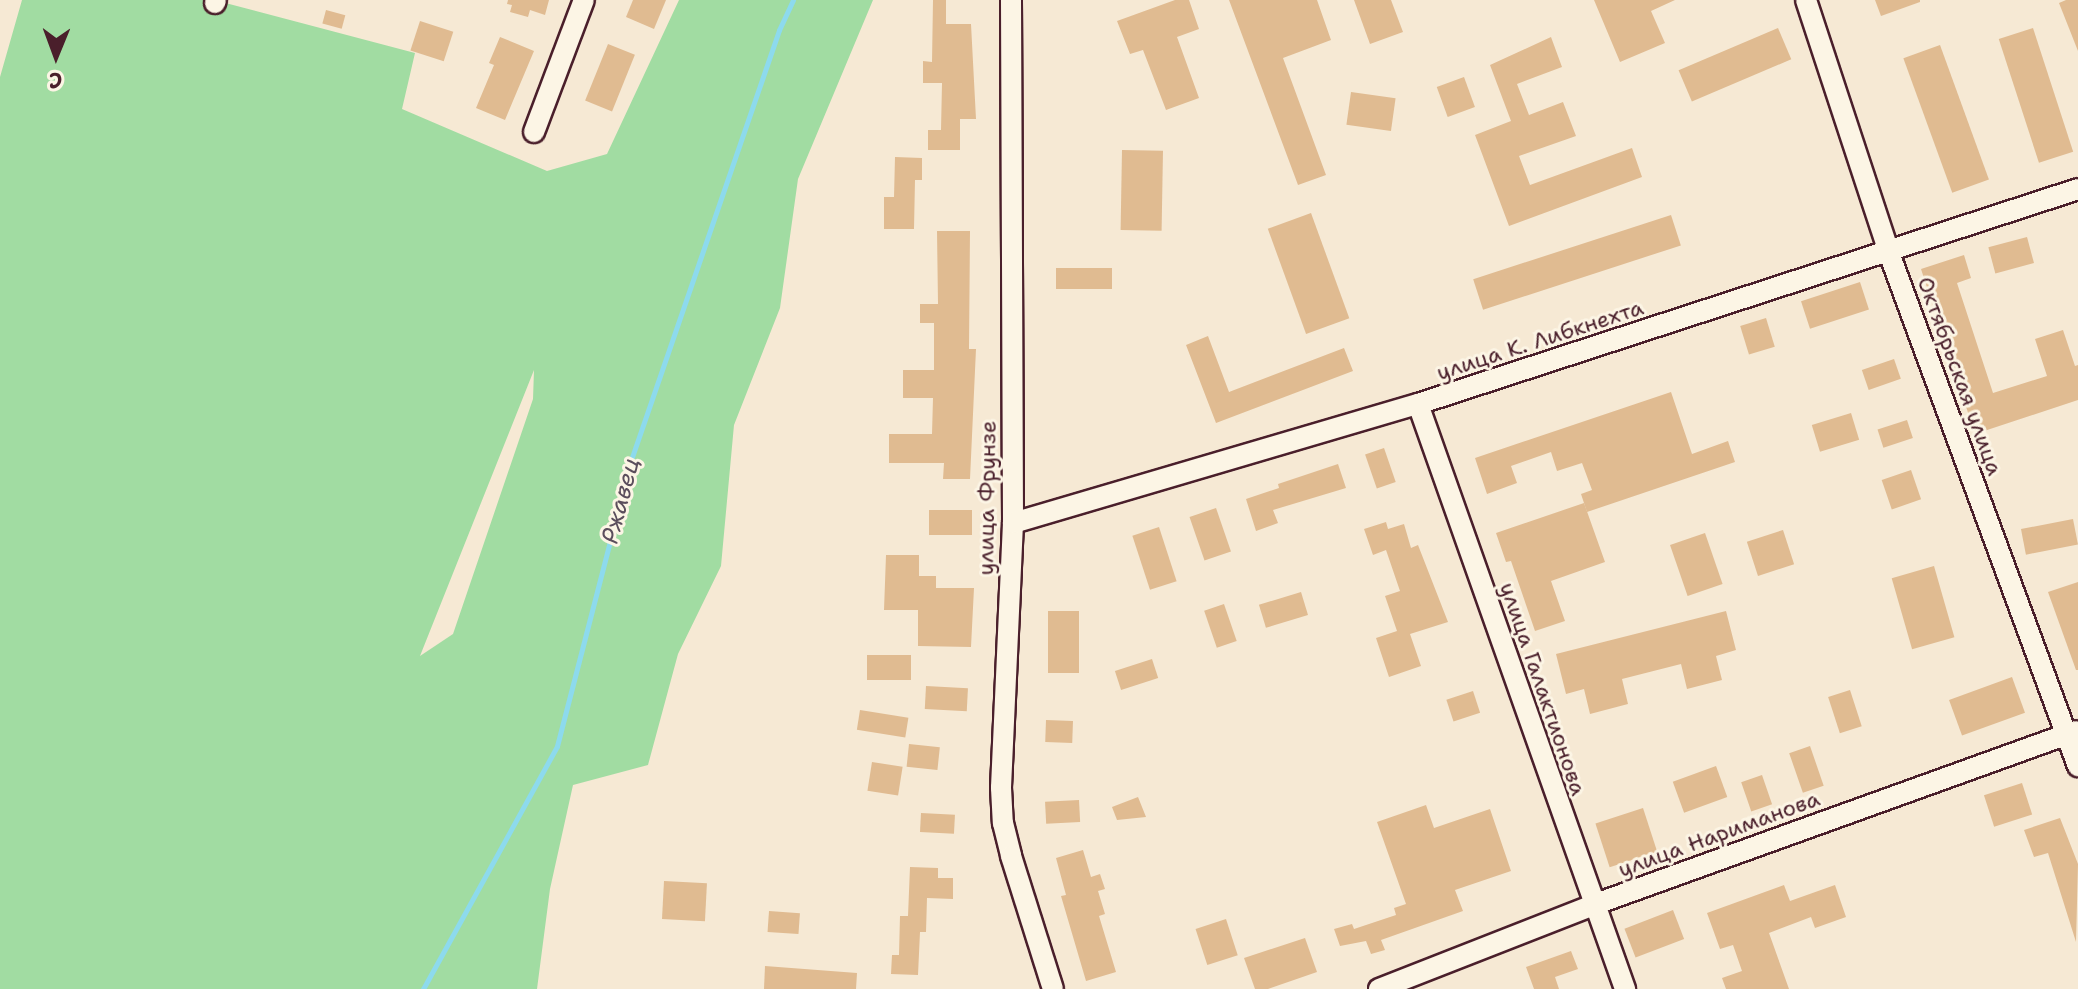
<!DOCTYPE html>
<meta charset="utf-8">
<style>
body{margin:0}
#map{position:relative;width:2078px;height:989px;overflow:hidden;background:#f6e9d4;font-family:"Shantell Sans",sans-serif}
div>[style]{position:absolute}
.green>*{inset:0;background:#a1dca2}
.stream>*{height:5px;margin:-2.5px;padding:0 2.5px;transform-origin:2.5px;border-radius:2.5px;background:#8ddaed}
.building>*{inset:0;background:#e0bb91;transform-origin:0 0}
.roads{filter:drop-shadow(2px 0 #4a1f2b) drop-shadow(-2px 0 #4a1f2b) drop-shadow(0 2px #4a1f2b) drop-shadow(0 -2px #4a1f2b)}
.minor>*{height:20px;margin:-10px;padding:0 10px;transform-origin:10px;border-radius:10px;background:#fcf5e5}
span{translate:-50% -50%;white-space:nowrap;text-align:center;line-height:1.15;-webkit-text-stroke:6px #fcf5e5;paint-order:stroke}
.street-label{font-size:22px;color:#4a1f2b}
.water-label{font-size:24px;color:#5b4e5c;font-style:italic}
.north{position:absolute;left:16px;top:16px;width:80px;height:80px;-webkit-text-stroke:6px #fcf5e5;paint-order:stroke;rotate:181deg;font-size:22px;font-weight:700;line-height:32px;text-align:center;color:#4a1f2b}
.north::after{content:'';display:block;margin:auto;width:28px;height:36px;background:#4a1f2b;clip-path:polygon(50% 0,100% 100%,50% 72%,0 100%)}
</style>
<div id="map">
<div class="green">
<div style="clip-path:polygon(evenodd,22px 0,214px 0,415px 53px,402px 109px,547px 171px,607px 154px,679px 0,873px 0,798px 179px,780px 308px,734px 425px,721px 566px,678px 654px,648px 765px,573px 785px,550px 889px,537px 989px,0 989px,0 77px,22px 0,534px 370px,533px 399px,453px 634px,420px 656px,534px 370px)"></div>
</div>
<div class="stream">
<div style="left:423px;top:989px;width:277px;rotate:-61.1deg"></div>
<div style="left:557px;top:746px;width:295px;rotate:-75.5deg"></div>
<div style="left:631px;top:460px;width:455px;rotate:-71deg"></div>
<div style="left:779px;top:30px;width:33px;rotate:-65deg"></div>
</div>
<div class="building">
<div style="clip-path:polygon(508px 0,549px 0,545px 15px,530px 10px,528px 17px,510px 12px,512px 5px,507px 4px)"></div>
<div style="clip-path:polygon(633px 0,666px 0,654px 29px,626px 17px)"></div>
<div style="clip-path:polygon(933px 0,946px 0,946px 24px,971px 24px,976px 119px,960px 119px,960px 150px,928px 150px,928px 130px,941px 130px,942px 83px,923px 83px,923px 61px,932px 62px)"></div>
<div style="clip-path:polygon(1175px 0,1189px 0,1199px 29px,1177px 37px,1199px 98px,1166px 110px,1143px 50px,1130px 54px,1117px 21px)"></div>
<div style="clip-path:polygon(1229px 0,1317px 0,1331px 40px,1283px 58px,1326px 175px,1298px 185px)"></div>
<div style="clip-path:polygon(1354px 0,1391px 0,1403px 32px,1370px 44px)"></div>
<div style="clip-path:polygon(1594px 0,1675px 0,1651px 11px,1665px 43px,1620px 62px)"></div>
<div style="clip-path:polygon(1875px 0,1920px 0,1920px 2px,1881px 16px)"></div>
<div style="clip-path:polygon(2066px 0,2078px 0,2078px 51px,2059px 3px)"></div>
<div style="left:326px;top:10px;width:20px;height:14px;rotate:15deg"></div>
<div style="left:420px;top:21px;width:35px;height:31px;rotate:18deg"></div>
<div style="left:1778px;top:28px;width:34px;height:108px;rotate:67deg"></div>
<div style="left:2033px;top:28px;width:130px;height:36px;rotate:72deg"></div>
<div style="clip-path:polygon(500px 37px,534px 51px,505px 120px,476px 108px,494px 65px,489px 63px)"></div>
<div style="clip-path:polygon(1551px 37px,1562px 67px,1517px 84px,1529px 115px,1563px 102px,1576px 136px,1519px 156px,1530px 185px,1632px 148px,1642px 177px,1509px 226px,1475px 135px,1511px 121px,1490px 65px)"></div>
<div style="left:608px;top:44px;width:29px;height:61px;rotate:22deg"></div>
<div style="left:1940px;top:45px;width:143px;height:39px;rotate:70deg"></div>
<div style="left:1464px;top:77px;width:32px;height:29px;rotate:70deg"></div>
<div style="left:1351px;top:92px;width:45px;height:33px;rotate:8deg"></div>
<div style="left:1122px;top:150px;width:41px;height:80px;rotate:1deg"></div>
<div style="clip-path:polygon(895px 157px,922px 158px,922px 180px,915px 180px,914px 229px,884px 229px,884px 197px,894px 197px)"></div>
<div style="left:1311px;top:213px;width:112px;height:46px;rotate:70deg"></div>
<div style="left:1671px;top:215px;width:32px;height:208px;rotate:72deg"></div>
<div style="clip-path:polygon(937px 231px,970px 231px,969px 349px,976px 349px,970px 479px,943px 479px,944px 463px,889px 463px,889px 434px,932px 434px,933px 398px,903px 398px,903px 370px,934px 370px,934px 323px,920px 323px,920px 304px,938px 304px)"></div>
<div style="left:2027px;top:237px;width:27px;height:40px;rotate:75deg"></div>
<div style="clip-path:polygon(1964px 255px,1971px 278px,1957px 283px,1993px 393px,2047px 376px,2035px 339px,2063px 330px,2075px 366px,2078px 365px,2078px 400px,1975px 434px,1921px 269px)"></div>
<div style="left:1056px;top:268px;width:56px;height:21px"></div>
<div style="left:1860px;top:282px;width:29px;height:62px;rotate:72deg"></div>
<div style="left:1766px;top:318px;width:30px;height:27px;rotate:73deg"></div>
<div style="clip-path:polygon(1208px 336px,1229px 392px,1344px 348px,1353px 371px,1216px 423px,1186px 345px)"></div>
<div style="left:1894px;top:359px;width:21px;height:34px;rotate:71deg"></div>
<div style="clip-path:polygon(1671px 392px,1692px 454px,1728px 441px,1735px 462px,1587px 512px,1581px 494px,1592px 490px,1582px 463px,1557px 471px,1551px 452px,1511px 466px,1517px 483px,1487px 494px,1475px 458px)"></div>
<div style="left:1851px;top:413px;width:28px;height:41px;rotate:73deg"></div>
<div style="left:1907px;top:420px;width:19px;height:31px;rotate:72deg"></div>
<div style="left:1384px;top:448px;width:36px;height:20px;rotate:71deg"></div>
<div style="clip-path:polygon(1338px 464px,1346px 488px,1273px 510px,1278px 523px,1256px 531px,1246px 499px,1279px 488px,1278px 484px)"></div>
<div style="left:1911px;top:470px;width:31px;height:31px;rotate:71deg"></div>
<div style="clip-path:polygon(1584px 503px,1605px 562px,1551px 581px,1565px 621px,1535px 631px,1511px 561px,1506px 562px,1496px 533px)"></div>
<div style="left:1216px;top:508px;width:46px;height:28px;rotate:71deg"></div>
<div style="left:929px;top:510px;width:43px;height:25px"></div>
<div style="left:2073px;top:519px;width:26px;height:53px;rotate:79deg"></div>
<div style="clip-path:polygon(1386px 522px,1388px 529px,1404px 524px,1411px 548px,1418px 545px,1448px 622px,1410px 634px,1421px 666px,1389px 677px,1376px 638px,1397px 631px,1385px 596px,1400px 591px,1386px 550px,1373px 555px,1364px 529px)"></div>
<div style="left:1159px;top:527px;width:57px;height:28px;rotate:72deg"></div>
<div style="left:1783px;top:530px;width:36px;height:38px;rotate:72deg"></div>
<div style="left:1705px;top:533px;width:54px;height:37px;rotate:71deg"></div>
<div style="clip-path:polygon(886px 555px,919px 555px,919px 576px,936px 576px,936px 588px,974px 588px,971px 647px,918px 646px,918px 610px,884px 610px)"></div>
<div style="left:1934px;top:566px;width:74px;height:44px;rotate:74deg"></div>
<div style="clip-path:polygon(2078px 582px,2078px 670px,2076px 670px,2048px 592px)"></div>
<div style="left:1301px;top:592px;width:24px;height:44px;rotate:73deg"></div>
<div style="left:1224px;top:604px;width:39px;height:21px;rotate:71deg"></div>
<div style="left:1048px;top:611px;width:31px;height:62px"></div>
<div style="clip-path:polygon(1726px 611px,1736px 650px,1716px 656px,1722px 680px,1687px 689px,1681px 664px,1622px 679px,1628px 704px,1590px 714px,1584px 689px,1566px 694px,1556px 654px)"></div>
<div style="left:867px;top:655px;width:44px;height:25px"></div>
<div style="left:1152px;top:659px;width:20px;height:39px;rotate:72deg"></div>
<div style="left:2012px;top:677px;width:38px;height:67px;rotate:70deg"></div>
<div style="left:926px;top:686px;width:42px;height:23px;rotate:3deg"></div>
<div style="left:1850px;top:690px;width:38px;height:23px;rotate:72deg"></div>
<div style="left:1473px;top:691px;width:23px;height:28px;rotate:72deg"></div>
<div style="left:860px;top:710px;width:49px;height:20px;rotate:9deg"></div>
<div style="left:1046px;top:720px;width:27px;height:22px;rotate:2deg"></div>
<div style="left:909px;top:744px;width:31px;height:23px;rotate:6deg"></div>
<div style="left:1810px;top:746px;width:42px;height:22px;rotate:71deg"></div>
<div style="left:872px;top:762px;width:31px;height:29px;rotate:9deg"></div>
<div style="left:1716px;top:766px;width:33px;height:46px;rotate:70deg"></div>
<div style="left:1762px;top:775px;width:31px;height:22px;rotate:71deg"></div>
<div style="left:2022px;top:783px;width:33px;height:40px;rotate:72deg"></div>
<div style="clip-path:polygon(1138px 797px,1146px 817px,1117px 820px,1112px 807px)"></div>
<div style="left:1079px;top:800px;width:22px;height:34px;rotate:87deg"></div>
<div style="clip-path:polygon(1426px 805px,1434px 828px,1490px 809px,1511px 871px,1455px 890px,1463px 911px,1381px 940px,1385px 950px,1371px 954px,1366px 941px,1340px 946px,1334px 929px,1352px 924px,1354px 929px,1396px 915px,1394px 908px,1406px 904px,1377px 822px)"></div>
<div style="left:1643px;top:808px;width:46px;height:50px;rotate:72deg"></div>
<div style="left:921px;top:813px;width:34px;height:19px;rotate:3deg"></div>
<div style="clip-path:polygon(2060px 818px,2078px 864px,2076px 942px,2048px 853px,2034px 857px,2024px 830px)"></div>
<div style="clip-path:polygon(1083px 850px,1091px 877px,1100px 874px,1105px 889px,1098px 891px,1105px 914px,1099px 916px,1116px 972px,1086px 981px,1061px 896px,1066px 895px,1056px 858px)"></div>
<div style="clip-path:polygon(910px 867px,938px 868px,938px 878px,953px 878px,953px 899px,927px 898px,926px 932px,920px 932px,918px 975px,891px 974px,892px 955px,899px 955px,900px 916px,908px 916px)"></div>
<div style="left:664px;top:881px;width:43px;height:38px;rotate:3deg"></div>
<div style="clip-path:polygon(1784px 885px,1790px 901px,1835px 885px,1846px 917px,1815px 928px,1811px 917px,1769px 933px,1789px 989px,1726px 989px,1722px 978px,1742px 971px,1733px 945px,1720px 949px,1707px 913px)"></div>
<div style="left:1673px;top:910px;width:31px;height:52px;rotate:69deg"></div>
<div style="left:769px;top:911px;width:31px;height:21px;rotate:4deg"></div>
<div style="left:1226px;top:919px;width:38px;height:32px;rotate:72deg"></div>
<div style="clip-path:polygon(1305px 938px,1317px 972px,1268px 989px,1255px 989px,1244px 958px)"></div>
<div style="clip-path:polygon(1571px 951px,1578px 969px,1555px 977px,1559px 989px,1534px 989px,1526px 967px)"></div>
<div style="clip-path:polygon(765px 966px,857px 973px,856px 989px,764px 989px)"></div>
</div>
<div class="roads">
<div class="minor">
<div style="left:1011px;top:0;width:523px;rotate:89.78deg"></div>
<div style="left:1013px;top:523px;width:265px;rotate:92.6deg"></div>
<div style="left:1001px;top:788px;width:35px;rotate:87deg"></div>
<div style="left:1003px;top:823px;width:34px;rotate:76deg"></div>
<div style="left:1011px;top:856px;width:139px;rotate:72.5deg"></div>
<div style="left:1806px;top:0;width:266px;rotate:71.8deg"></div>
<div style="left:1889px;top:253px;width:547px;rotate:69.78deg"></div>
<div style="left:215px;top:3px;width:3px;rotate:-72deg"></div>
<div style="left:534px;top:132px;width:141px;rotate:-69.3deg"></div>
<div style="left:1418px;top:404px;width:621px;rotate:70.51deg"></div>
<div style="left:1013px;top:523px;width:422px;rotate:-16.4deg"></div>
<div style="left:1418px;top:404px;width:694px;rotate:-18.04deg"></div>
<div style="left:1379px;top:989px;width:230px;rotate:-21.4deg"></div>
<div style="left:1593px;top:905px;width:513px;rotate:-19.81deg"></div>
</div>
</div>
<div class="street-label">
<span style="left:1540px;top:340px;rotate:-18deg">улица К. Либкнехта</span>
<span style="left:1960px;top:376px;rotate:70deg">Октябрьская улица</span>
<span style="left:987px;top:498px;rotate:-89deg">улица Фрунзе</span>
<span style="left:1543px;top:689px;rotate:71deg">улица Галактионова</span>
<span style="left:1719px;top:834px;rotate:-20deg">улица Нариманова</span>
</div>
<div class="water-label">
<span style="left:621px;top:501px;rotate:-75deg">Ржавец</span>
</div>
<div class="north">С</div>
</div>
